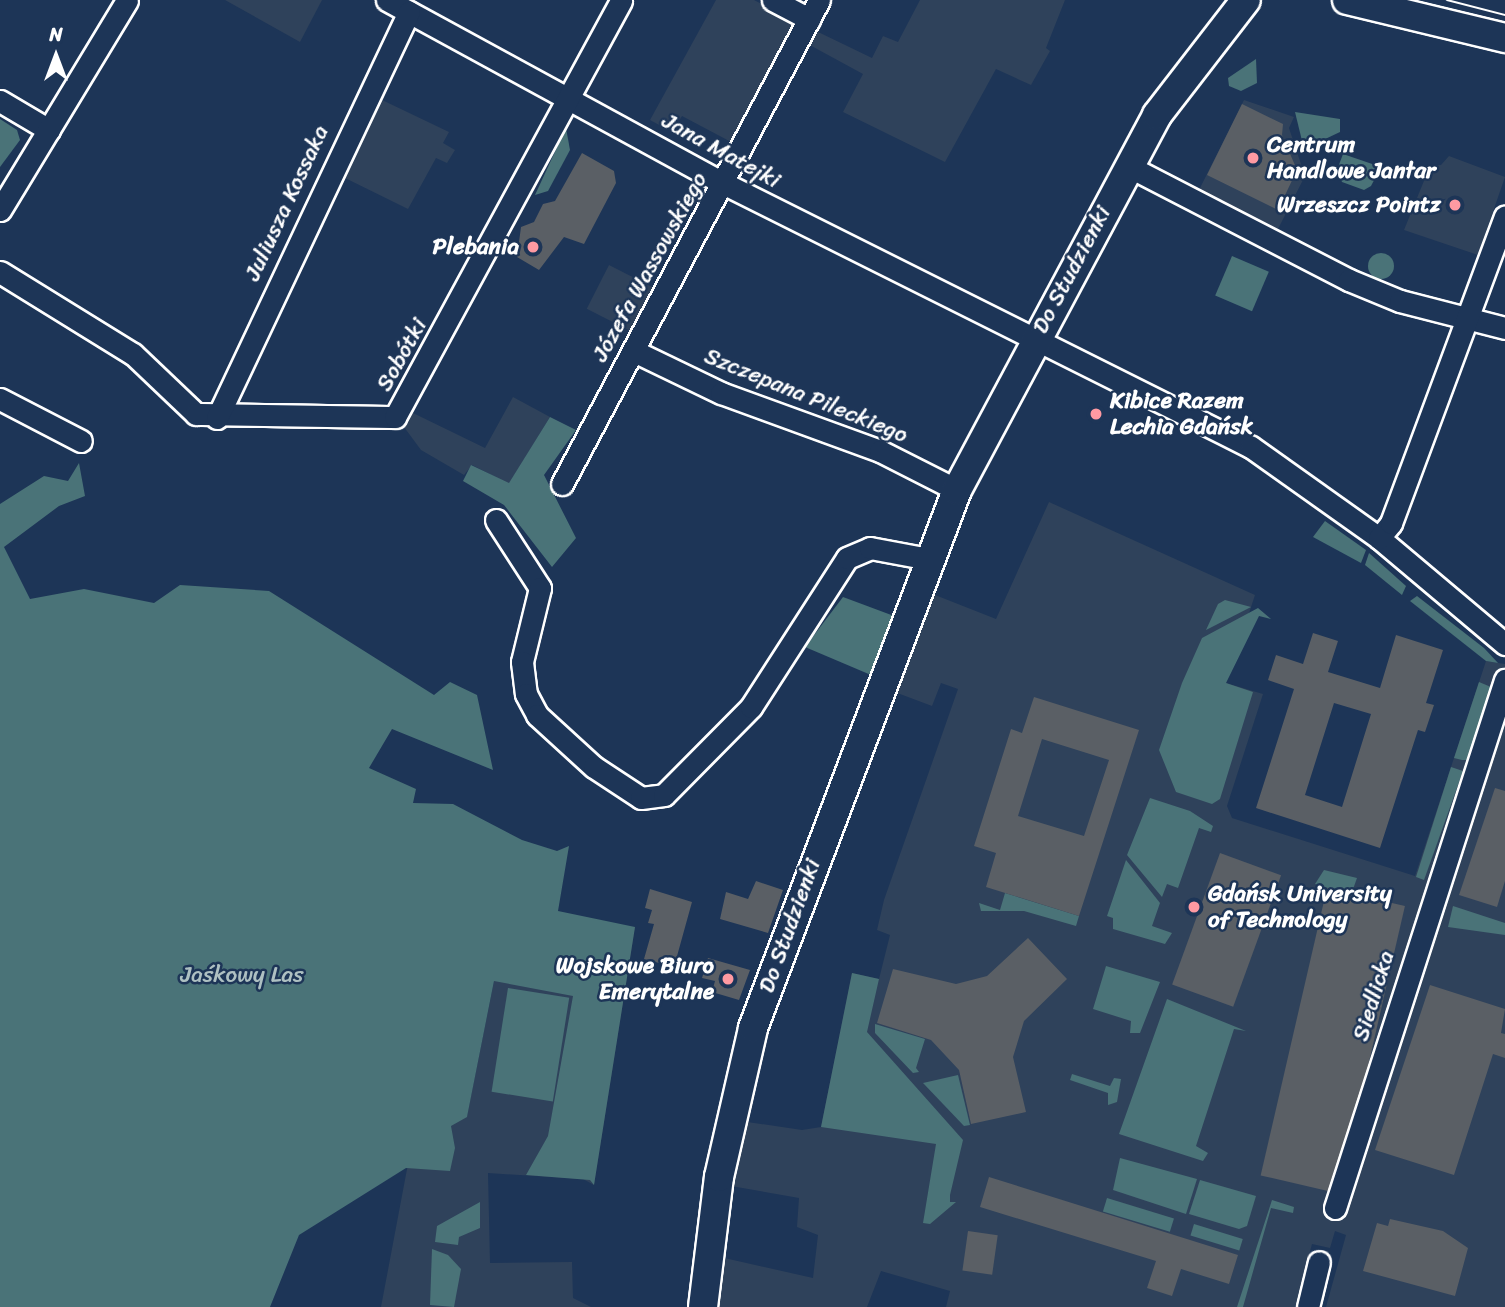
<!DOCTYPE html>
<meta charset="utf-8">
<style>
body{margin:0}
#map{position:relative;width:1505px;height:1307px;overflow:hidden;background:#1d3557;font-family:Sriracha,sans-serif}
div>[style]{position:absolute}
.built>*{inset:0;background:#2f425b;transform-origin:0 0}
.green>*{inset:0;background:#4a7378;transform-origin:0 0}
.round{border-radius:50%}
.building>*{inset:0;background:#5a5f65;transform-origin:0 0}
.roads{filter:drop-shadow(2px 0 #fff) drop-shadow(-2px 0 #fff) drop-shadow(0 2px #fff) drop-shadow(0 -2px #fff)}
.minor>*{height:21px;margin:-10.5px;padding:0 10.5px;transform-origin:10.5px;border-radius:10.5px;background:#1d3557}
.major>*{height:28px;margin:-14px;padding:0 14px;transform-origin:14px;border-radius:14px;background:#1d3557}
.tram>*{height:2px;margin:-1px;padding:0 1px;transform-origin:1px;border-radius:1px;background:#fff}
.dots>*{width:19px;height:19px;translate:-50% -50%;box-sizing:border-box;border:4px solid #1d3557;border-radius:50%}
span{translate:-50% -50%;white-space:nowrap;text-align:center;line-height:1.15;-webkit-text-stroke:5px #1d3557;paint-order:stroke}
.poi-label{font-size:23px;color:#fff;font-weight:700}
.left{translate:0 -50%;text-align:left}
.right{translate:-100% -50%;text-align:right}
.street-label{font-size:23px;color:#fff}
.park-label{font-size:23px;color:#aec0c2}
.north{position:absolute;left:21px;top:21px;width:70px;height:70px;-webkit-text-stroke:5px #1d3557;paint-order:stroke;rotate:0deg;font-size:19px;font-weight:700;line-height:28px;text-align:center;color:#fff}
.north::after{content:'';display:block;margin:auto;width:24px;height:32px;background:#fff;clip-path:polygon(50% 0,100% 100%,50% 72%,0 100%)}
</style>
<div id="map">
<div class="built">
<div style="clip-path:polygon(225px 0,322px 0,300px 42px)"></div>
<div style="clip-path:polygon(716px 0,754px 0,791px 19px,793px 29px,733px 143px,682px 116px,672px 132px,650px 120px)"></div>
<div style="clip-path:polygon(920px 0,1065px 0,1046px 48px,1050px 51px,1031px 85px,996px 69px,945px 162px,843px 112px,863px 74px,806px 43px,814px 30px,872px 58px,883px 36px,898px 42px)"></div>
<div style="clip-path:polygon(380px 99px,449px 132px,443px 143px,455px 150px,447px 163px,436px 158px,408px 209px,343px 177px)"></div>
<div style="clip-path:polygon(1244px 100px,1294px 117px,1289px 128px,1305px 176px,1278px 229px,1199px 190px)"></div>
<div style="clip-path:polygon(1449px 156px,1505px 177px,1478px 255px,1404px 230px,1430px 166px,1441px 165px)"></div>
<div style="left:609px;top:265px;width:54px;height:49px;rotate:27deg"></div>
<div style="clip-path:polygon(513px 397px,550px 417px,509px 484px,472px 465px,464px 475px,421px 450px,404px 427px,413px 413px,485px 448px)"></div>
<div style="clip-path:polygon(1049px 502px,1255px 595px,1226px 683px,1263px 694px,1227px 806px,1232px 818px,1415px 876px,1486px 661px,1505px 664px,1505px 1307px,1326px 1307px,1346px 1235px,1335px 1231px,1330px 1248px,1312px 1244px,1295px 1307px,946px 1307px,950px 1291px,881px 1271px,867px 1307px,715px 1307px,720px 1257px,813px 1278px,818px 1235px,797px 1227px,799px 1198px,731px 1186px,741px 1121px,802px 1130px,821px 1127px,852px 973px,879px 979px,890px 935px,877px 930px,884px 900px,958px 689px,941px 683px,932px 706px,892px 691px,930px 593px,996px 619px)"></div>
<div style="clip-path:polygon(635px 927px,594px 1185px,583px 1179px,488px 1173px,490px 1263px,572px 1262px,573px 1298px,591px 1307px,381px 1307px,411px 1148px,467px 1116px,494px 981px)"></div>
</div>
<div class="green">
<div style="clip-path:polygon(1256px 59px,1257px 83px,1241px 91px,1229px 86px,1228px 78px)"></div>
<div style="clip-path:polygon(1295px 112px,1340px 119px,1340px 132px,1304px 149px)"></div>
<div style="clip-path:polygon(0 119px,17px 130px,20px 140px,0 167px)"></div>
<div style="clip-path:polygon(566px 128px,570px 150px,548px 191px,535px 195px)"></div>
<div style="clip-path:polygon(1343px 154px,1381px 167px,1371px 186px,1364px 190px,1342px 182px,1337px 170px)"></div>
<div class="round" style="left:1368px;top:253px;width:26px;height:26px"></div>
<div style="left:1232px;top:256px;width:40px;height:43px;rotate:23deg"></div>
<div style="clip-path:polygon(550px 417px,576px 430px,544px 475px,576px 538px,552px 567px,504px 505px,463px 481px,471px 465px,509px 483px)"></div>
<div style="clip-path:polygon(79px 463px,85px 496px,59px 506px,4px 547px,30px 599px,84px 589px,154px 603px,180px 585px,269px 591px,434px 695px,450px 682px,477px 695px,493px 770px,392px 729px,369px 768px,416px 789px,413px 803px,453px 804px,522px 840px,557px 851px,569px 846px,558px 911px,635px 927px,594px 1185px,590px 1180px,526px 1175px,548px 1136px,573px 996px,494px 981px,467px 1117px,451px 1126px,455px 1148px,450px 1171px,406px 1168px,299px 1235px,270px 1307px,0 1307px,0 504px,44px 476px,68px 481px)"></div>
<div style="clip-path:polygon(1325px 521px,1366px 550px,1361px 563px,1313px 537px)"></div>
<div style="clip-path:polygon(1369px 553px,1406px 586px,1402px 595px,1365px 565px)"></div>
<div style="clip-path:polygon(1417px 596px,1484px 648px,1498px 663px,1486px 661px,1410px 601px)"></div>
<div style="clip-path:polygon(843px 597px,894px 616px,871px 675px,805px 647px)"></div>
<div style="clip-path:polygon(1225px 600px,1251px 607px,1206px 630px,1218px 604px)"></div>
<div style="clip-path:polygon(1258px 608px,1271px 619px,1259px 616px,1226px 683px,1253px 692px,1220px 799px,1212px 804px,1176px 792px,1159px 750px,1182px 683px,1202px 638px)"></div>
<div style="clip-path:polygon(1479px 682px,1491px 687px,1467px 760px,1462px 760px,1454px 758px)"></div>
<div style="clip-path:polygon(1451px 767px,1463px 771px,1424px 880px,1416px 877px)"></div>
<div style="clip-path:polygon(1150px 798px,1190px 811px,1213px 826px,1211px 832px,1199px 828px,1178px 888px,1167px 884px,1162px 897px,1127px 855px)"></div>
<div style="clip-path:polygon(1126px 860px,1160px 903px,1152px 926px,1172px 933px,1165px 944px,1113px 929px,1113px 918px,1107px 916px)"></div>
<div style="clip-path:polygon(1324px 870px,1357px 878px,1351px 895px,1315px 884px)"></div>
<div style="clip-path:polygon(1005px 893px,1079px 916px,1076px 926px,1024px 911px,981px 911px,979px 903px,1000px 910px)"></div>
<div style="clip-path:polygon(1453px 906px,1505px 923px,1505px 935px,1448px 927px)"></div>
<div style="clip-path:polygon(1106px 966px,1160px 982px,1140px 1033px,1130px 1033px,1131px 1021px,1093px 1009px)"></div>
<div style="clip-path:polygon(852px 973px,879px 979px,867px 1032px,963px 1140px,950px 1195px,950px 1202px,956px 1202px,930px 1224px,923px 1223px,936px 1144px,821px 1127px)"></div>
<div style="left:508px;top:988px;width:62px;height:105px;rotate:9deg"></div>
<div style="clip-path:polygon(1167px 999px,1246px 1031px,1234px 1029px,1196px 1146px,1208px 1153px,1203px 1161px,1119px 1134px)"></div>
<div style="clip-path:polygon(875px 1024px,925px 1039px,916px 1068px,919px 1072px,913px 1073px,875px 1033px)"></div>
<div style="clip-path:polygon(1072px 1074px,1110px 1086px,1114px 1078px,1121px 1079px,1117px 1102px,1108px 1105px,1108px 1093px,1070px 1080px)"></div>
<div style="clip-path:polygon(958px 1075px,970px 1125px,964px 1126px,923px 1083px)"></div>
<div style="clip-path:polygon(1120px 1158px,1197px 1179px,1186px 1214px,1113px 1190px)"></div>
<div style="clip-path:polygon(1200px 1180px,1256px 1196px,1247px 1226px,1239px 1229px,1189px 1214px)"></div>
<div style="left:1107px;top:1198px;width:70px;height:14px;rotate:17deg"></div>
<div style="clip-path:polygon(1272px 1200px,1294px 1207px,1293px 1213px,1271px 1208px,1243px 1307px,1237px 1307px)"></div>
<div style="clip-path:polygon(480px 1202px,480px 1228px,459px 1237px,458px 1245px,435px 1242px,437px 1226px)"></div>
<div style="left:1194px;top:1224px;width:51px;height:12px;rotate:17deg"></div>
<div style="clip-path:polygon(432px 1249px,448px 1255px,461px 1269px,454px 1307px,430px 1305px)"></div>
</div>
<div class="building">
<div style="clip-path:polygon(1242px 104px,1283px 124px,1282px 135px,1297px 170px,1278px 210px,1207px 175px)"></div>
<div style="clip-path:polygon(582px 153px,614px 171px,616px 183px,584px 244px,564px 237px,539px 270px,517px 257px,521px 227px,534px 222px,543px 204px,555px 201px)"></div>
<div style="clip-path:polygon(evenodd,1313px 633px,1338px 641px,1328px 672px,1380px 688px,1396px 635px,1443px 650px,1426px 703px,1434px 705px,1425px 732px,1418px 730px,1380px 848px,1256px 808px,1294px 689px,1268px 680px,1276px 655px,1303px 664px,1313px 633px,1334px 703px,1371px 714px,1342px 807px,1305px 795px,1334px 703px)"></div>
<div style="clip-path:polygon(evenodd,1034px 697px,1139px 730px,1079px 916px,986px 887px,996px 853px,974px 846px,1011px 729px,1022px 733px,1034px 697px,1042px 739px,1109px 760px,1084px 836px,1018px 816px,1042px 739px)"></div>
<div style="clip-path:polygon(1495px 788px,1505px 791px,1505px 881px,1497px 907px,1459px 895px)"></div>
<div style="left:1220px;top:853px;width:65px;height:140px;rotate:20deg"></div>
<div style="clip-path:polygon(756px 881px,783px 890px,768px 933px,720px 919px,726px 892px,748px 899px)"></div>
<div style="left:1327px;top:888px;width:80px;height:295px;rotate:13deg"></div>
<div style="clip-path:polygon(650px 889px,692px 902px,674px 967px,644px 959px,654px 924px,648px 923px,652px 910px,645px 908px)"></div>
<div style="clip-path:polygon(1028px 938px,1067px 979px,1024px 1021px,1013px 1057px,1026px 1112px,971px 1124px,959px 1070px,931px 1040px,877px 1023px,893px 969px,956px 984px,987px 976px)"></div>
<div style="clip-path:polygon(708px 958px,750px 970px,739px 1000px,712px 992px,715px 981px,702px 978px)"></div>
<div style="clip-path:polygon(1430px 985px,1505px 1009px,1501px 1033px,1505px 1034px,1505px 1058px,1493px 1054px,1454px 1175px,1375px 1150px)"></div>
<div style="clip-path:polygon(989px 1177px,1238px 1255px,1229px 1284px,1181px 1269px,1172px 1296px,1147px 1288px,1156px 1261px,980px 1207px)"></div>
<div style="clip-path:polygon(1390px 1219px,1443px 1231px,1468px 1248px,1455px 1296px,1363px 1271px,1377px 1223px,1388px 1226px)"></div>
<div style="left:968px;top:1231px;width:30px;height:40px;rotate:8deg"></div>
</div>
<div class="roads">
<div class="minor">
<div style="left:387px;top:0;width:385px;rotate:28.6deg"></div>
<div style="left:725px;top:184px;width:588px;rotate:26.57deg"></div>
<div style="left:1251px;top:447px;width:157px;rotate:35.4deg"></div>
<div style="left:1379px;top:538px;width:165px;rotate:40.1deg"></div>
<div style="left:773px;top:0;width:41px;rotate:27.8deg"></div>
<div style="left:0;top:101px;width:57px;rotate:30.6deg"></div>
<div style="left:1128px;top:166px;width:249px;rotate:27.3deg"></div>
<div style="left:1349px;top:280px;width:55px;rotate:22.4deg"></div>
<div style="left:1400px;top:301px;width:108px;rotate:14.4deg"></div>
<div style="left:0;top:210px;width:245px;rotate:-58.8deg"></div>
<div style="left:0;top:272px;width:156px;rotate:31.7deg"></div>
<div style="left:133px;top:354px;width:87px;rotate:43.6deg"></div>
<div style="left:196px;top:414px;width:199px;rotate:0.9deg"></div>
<div style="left:395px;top:417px;width:474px;rotate:-61.5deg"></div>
<div style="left:634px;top:351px;width:97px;rotate:25.8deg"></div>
<div style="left:721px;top:393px;width:169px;rotate:20deg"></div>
<div style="left:880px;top:451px;width:86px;rotate:26.9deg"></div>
<div style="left:0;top:399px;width:91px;rotate:27.4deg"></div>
<div style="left:217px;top:418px;width:449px;rotate:-64.7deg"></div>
<div style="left:562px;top:484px;width:548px;rotate:-62.03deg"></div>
<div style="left:496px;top:520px;width:81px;rotate:57.1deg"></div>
<div style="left:540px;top:588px;width:76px;rotate:103.7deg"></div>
<div style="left:522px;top:662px;width:32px;rotate:83deg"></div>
<div style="left:526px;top:694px;width:24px;rotate:62deg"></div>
<div style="left:537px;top:715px;width:77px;rotate:42.4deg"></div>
<div style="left:594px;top:767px;width:56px;rotate:33.4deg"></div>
<div style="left:641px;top:798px;width:23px;rotate:-7deg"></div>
<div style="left:664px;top:795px;width:124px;rotate:-45.3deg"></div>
<div style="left:751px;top:707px;width:177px;rotate:-57.2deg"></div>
<div style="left:847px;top:558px;width:25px;rotate:-23deg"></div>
<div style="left:870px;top:548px;width:60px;rotate:10.6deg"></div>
<div style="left:1379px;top:538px;width:19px;rotate:-51deg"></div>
<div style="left:1391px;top:523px;width:327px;rotate:-69.6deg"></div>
<div style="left:1335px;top:1208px;width:555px;rotate:-72.15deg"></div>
<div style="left:1308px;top:1307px;width:46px;rotate:-76.3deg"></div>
</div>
<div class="major">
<div style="left:1347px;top:0;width:163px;rotate:13.5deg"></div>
<div style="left:703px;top:1307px;width:131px;rotate:-83deg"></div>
<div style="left:719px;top:1177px;width:153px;rotate:-77.1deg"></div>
<div style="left:753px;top:1028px;width:575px;rotate:-69.23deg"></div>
<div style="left:957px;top:490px;width:425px;rotate:-61.9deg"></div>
<div style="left:1157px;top:115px;width:145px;rotate:-52.3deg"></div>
</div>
</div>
<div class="tram">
<div style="left:1447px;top:0;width:60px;rotate:14.5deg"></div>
</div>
<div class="dots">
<div style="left:1253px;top:158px;background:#ff9aa2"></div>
<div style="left:1455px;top:205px;background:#ff9aa2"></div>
<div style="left:533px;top:247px;background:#ff9aa2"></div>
<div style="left:1096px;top:414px;background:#ff9aa2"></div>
<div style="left:1194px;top:907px;background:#ff9aa2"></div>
<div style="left:728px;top:979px;background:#ff9aa2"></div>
</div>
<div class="poi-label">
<span class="left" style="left:1267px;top:158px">Centrum<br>Handlowe Jantar</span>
<span class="right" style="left:1441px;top:205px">Wrzeszcz Pointz</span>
<span class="right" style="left:519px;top:247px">Plebania</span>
<span class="left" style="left:1110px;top:414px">Kibice Razem<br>Lechia Gdańsk</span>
<span class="left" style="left:1208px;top:907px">Gdańsk University<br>of Technology</span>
<span class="right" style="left:714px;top:979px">Wojskowe Biuro<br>Emerytalne</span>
</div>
<div class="street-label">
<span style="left:721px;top:151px;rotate:29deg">Jana Matejki</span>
<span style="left:287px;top:203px;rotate:-65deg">Juliusza Kossaka</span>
<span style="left:650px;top:267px;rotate:-61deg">Józefa Wassowskiego</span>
<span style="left:1072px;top:270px;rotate:-62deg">Do Studzienki</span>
<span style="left:402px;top:355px;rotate:-61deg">Sobótki</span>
<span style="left:806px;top:396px;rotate:22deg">Szczepana Pileckiego</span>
<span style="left:790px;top:926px;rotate:-70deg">Do Studzienki</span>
<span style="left:1374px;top:996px;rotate:-73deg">Siedlicka</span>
</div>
<div class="park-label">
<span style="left:242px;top:975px">Jaśkowy Las</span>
</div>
<div class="north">N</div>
</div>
